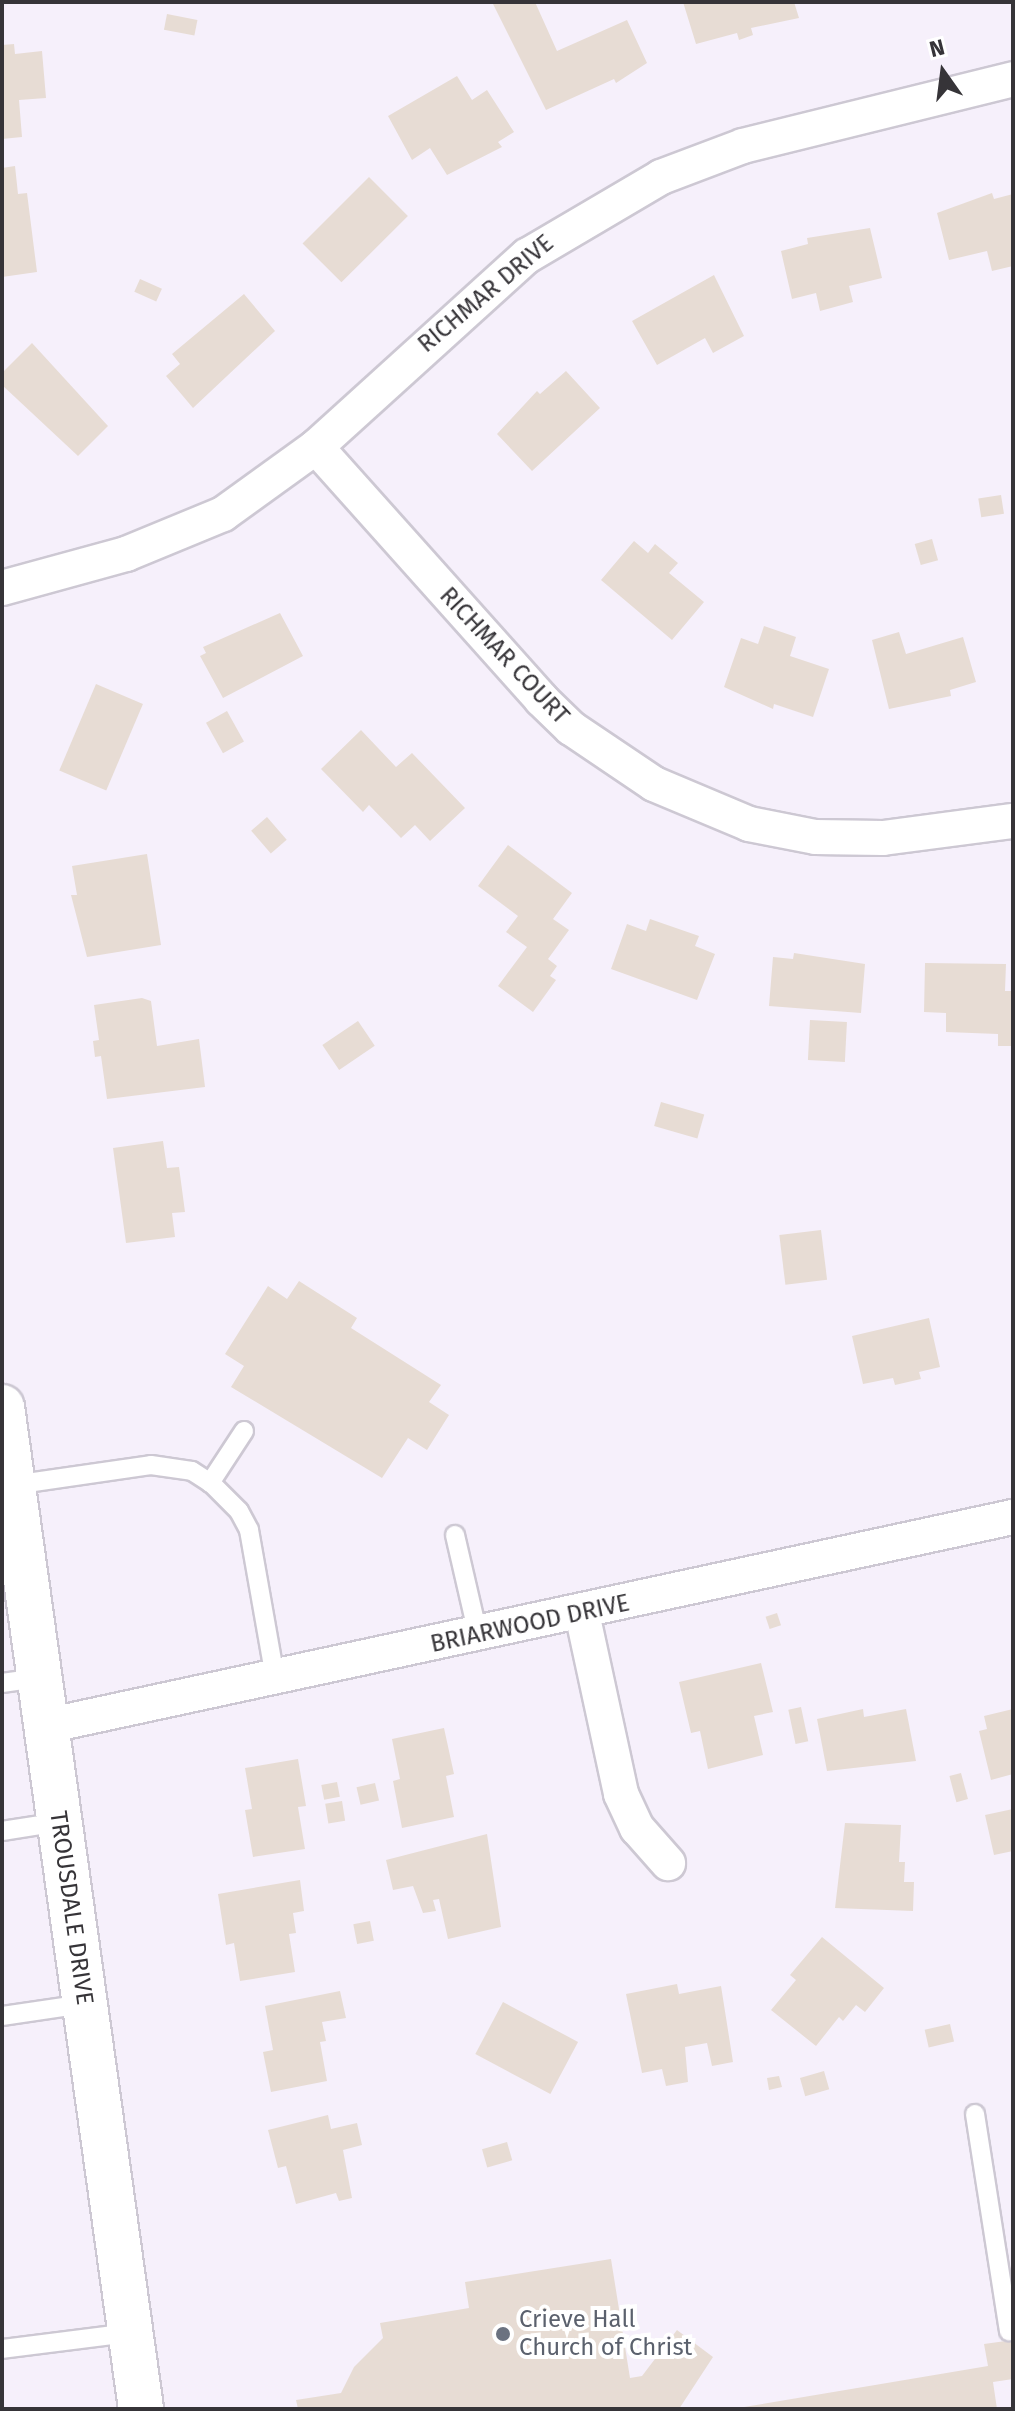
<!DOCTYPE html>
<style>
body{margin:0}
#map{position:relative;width:1015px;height:2411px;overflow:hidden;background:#f6f0fb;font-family:"Fira Sans",sans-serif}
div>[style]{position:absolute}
.building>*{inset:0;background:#e7dcd4;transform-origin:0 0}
.roads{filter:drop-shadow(2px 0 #cdc8d3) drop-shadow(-2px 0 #cdc8d3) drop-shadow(0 2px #cdc8d3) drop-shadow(0 -2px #cdc8d3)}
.service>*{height:18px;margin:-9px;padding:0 9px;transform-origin:9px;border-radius:9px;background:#fff}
.minor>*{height:34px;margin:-17px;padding:0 17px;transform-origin:17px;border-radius:17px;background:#fff}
.tertiary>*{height:44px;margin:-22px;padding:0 22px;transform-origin:22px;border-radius:22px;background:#fff}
.dots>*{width:22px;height:22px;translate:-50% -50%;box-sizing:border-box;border:4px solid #fff;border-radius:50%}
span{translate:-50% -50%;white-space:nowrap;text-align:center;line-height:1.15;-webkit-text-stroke:8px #fff;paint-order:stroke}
.street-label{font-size:24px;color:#363438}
.worship-label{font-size:24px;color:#5b616d}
.left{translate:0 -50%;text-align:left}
.frame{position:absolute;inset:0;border:4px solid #363438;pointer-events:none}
.north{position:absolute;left:903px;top:32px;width:80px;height:80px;-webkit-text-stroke:6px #fff;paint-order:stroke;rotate:346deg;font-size:22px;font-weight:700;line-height:32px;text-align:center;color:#363438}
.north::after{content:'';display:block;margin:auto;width:28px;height:36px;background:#363438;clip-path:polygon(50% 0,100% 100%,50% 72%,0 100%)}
</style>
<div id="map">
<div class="building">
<div style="clip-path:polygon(492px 2px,535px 2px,557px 51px,627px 20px,647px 63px,616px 83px,614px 79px,546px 110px)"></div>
<div style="clip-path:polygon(683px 2px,794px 2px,799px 18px,751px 28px,753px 35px,739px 40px,737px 33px,696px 44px)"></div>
<div style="left:167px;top:14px;width:31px;height:16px;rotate:11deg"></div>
<div style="clip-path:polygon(14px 44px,15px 54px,42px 51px,46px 98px,19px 100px,22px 137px,2px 139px,2px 45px)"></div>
<div style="clip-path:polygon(457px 76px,472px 100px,487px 90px,514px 132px,498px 142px,502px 147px,447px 175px,430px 148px,412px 160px,388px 116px)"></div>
<div style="clip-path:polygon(15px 166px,18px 194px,27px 193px,37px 272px,2px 277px,2px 168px)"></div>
<div style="left:369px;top:177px;width:55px;height:94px;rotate:45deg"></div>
<div style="clip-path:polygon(992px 193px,994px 199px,1013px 194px,1013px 266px,992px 271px,987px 251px,949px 260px,937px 213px)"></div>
<div style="clip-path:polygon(870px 228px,882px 278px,849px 286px,853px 302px,820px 311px,816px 293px,792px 299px,781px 251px,808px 244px,807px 238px)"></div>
<div style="clip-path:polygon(714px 275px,744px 336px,713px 353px,705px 338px,657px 365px,632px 321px)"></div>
<div style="left:140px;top:279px;width:24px;height:14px;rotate:24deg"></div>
<div style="clip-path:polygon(244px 294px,275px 331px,193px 408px,166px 376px,180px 364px,172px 354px)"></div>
<div style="clip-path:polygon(32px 343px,108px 426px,78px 456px,2px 385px,2px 373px)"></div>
<div style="clip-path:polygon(566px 371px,600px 408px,532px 471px,497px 434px,537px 391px,540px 394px)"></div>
<div style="left:1001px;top:495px;width:19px;height:23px;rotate:81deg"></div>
<div style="left:932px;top:539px;width:22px;height:18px;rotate:74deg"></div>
<div style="clip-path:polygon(634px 541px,648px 553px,655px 544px,678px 563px,669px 573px,704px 602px,672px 640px,601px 580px)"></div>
<div style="clip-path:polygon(280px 613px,303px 656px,223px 698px,200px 656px,206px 653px,203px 647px)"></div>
<div style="clip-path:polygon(764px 626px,796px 637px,790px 656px,829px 669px,813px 717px,774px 704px,773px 709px,724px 687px,741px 638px,758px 644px)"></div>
<div style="clip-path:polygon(899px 632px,906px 654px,963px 637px,976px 682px,950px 690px,951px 696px,889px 709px,872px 640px)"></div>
<div style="left:96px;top:684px;width:51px;height:94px;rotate:23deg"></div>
<div style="left:227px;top:711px;width:35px;height:24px;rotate:61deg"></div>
<div style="clip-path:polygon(361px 730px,396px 767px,412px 753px,465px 808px,430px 841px,415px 825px,401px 838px,369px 805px,363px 812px,321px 769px)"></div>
<div style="left:267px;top:817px;width:30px;height:21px;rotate:49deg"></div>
<div style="clip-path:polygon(508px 845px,572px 893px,553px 919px,569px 930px,548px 959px,557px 966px,550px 976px,556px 980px,533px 1012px,498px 986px,527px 947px,506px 932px,518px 916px,478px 886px)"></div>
<div style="clip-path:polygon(147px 854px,161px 945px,87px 957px,71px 895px,77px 895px,72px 866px)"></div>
<div style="clip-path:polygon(650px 919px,699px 936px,695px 946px,715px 954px,697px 1000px,611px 969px,627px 924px,646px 931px)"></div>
<div style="clip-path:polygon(794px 953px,865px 964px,861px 1013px,769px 1006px,773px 957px,793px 959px)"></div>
<div style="clip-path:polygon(925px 963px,1006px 964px,1005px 991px,1013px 991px,1013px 1046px,998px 1046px,998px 1034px,946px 1032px,946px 1013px,924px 1012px)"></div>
<div style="clip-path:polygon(142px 998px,151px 1001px,157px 1046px,199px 1039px,205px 1087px,107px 1099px,101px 1056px,95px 1057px,93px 1041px,99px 1040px,94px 1005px)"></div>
<div style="left:810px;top:1020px;width:37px;height:40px;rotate:3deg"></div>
<div style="left:358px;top:1021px;width:30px;height:43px;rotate:56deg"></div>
<div style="left:661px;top:1102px;width:45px;height:25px;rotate:16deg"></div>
<div style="clip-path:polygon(163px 1141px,167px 1168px,179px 1167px,185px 1212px,172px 1213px,175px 1237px,126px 1243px,113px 1148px)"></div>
<div style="left:821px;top:1230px;width:50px;height:42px;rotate:83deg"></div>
<div style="clip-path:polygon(299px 1281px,357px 1318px,351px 1328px,441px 1385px,429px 1402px,449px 1415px,427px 1450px,408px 1438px,382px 1478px,231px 1387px,244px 1366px,225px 1354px,268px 1286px,287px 1299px)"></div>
<div style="clip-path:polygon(929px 1318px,940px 1367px,919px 1372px,921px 1379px,895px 1385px,893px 1378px,863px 1384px,852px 1336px)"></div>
<div style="left:777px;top:1613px;width:13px;height:12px;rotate:72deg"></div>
<div style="clip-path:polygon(761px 1663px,773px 1712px,754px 1716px,763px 1755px,708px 1769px,700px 1731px,691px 1733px,679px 1682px)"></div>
<div style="left:801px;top:1707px;width:35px;height:13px;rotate:78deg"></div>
<div style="clip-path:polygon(863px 1709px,864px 1717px,906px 1709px,916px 1761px,827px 1771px,817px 1719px)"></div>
<div style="clip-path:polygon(1013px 1709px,1013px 1774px,991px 1780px,979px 1731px,987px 1729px,984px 1716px)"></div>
<div style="clip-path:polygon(444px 1728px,454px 1774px,446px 1776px,454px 1817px,402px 1828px,393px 1781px,400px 1779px,392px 1739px)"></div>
<div style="clip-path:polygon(298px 1759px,306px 1806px,298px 1807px,305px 1849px,253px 1857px,245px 1810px,252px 1809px,245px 1768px)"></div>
<div style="left:961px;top:1773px;width:27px;height:12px;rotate:75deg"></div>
<div style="left:337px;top:1782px;width:15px;height:16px;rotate:79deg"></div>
<div style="left:375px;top:1783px;width:18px;height:19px;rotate:77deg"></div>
<div style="left:342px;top:1801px;width:20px;height:17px;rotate:81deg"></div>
<div style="clip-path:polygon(1013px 1809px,1013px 1851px,994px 1855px,985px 1815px)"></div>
<div style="clip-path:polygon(845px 1823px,901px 1825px,899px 1862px,905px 1862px,904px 1882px,914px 1882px,913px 1911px,835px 1908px)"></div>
<div style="clip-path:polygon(487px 1834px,501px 1927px,448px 1939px,439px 1899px,433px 1900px,436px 1911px,423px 1913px,413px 1886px,393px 1890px,386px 1860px)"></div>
<div style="clip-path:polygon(300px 1880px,304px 1911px,293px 1913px,296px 1933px,289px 1934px,295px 1972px,240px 1981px,234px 1943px,226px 1945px,218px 1894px)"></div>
<div style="left:370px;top:1921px;width:20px;height:17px;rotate:79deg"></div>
<div style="clip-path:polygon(822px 1937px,884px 1988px,865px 2012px,856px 2005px,843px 2021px,839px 2017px,816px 2046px,771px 2010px,796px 1980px,790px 1975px)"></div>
<div style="clip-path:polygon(677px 1984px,679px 1994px,721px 1986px,733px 2062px,712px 2066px,707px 2043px,685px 2047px,688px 2082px,666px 2086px,662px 2069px,642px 2073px,626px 1994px)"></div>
<div style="clip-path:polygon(340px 1991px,346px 2018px,322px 2022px,326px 2041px,320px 2042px,327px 2081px,271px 2092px,263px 2052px,273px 2050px,265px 2006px)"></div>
<div style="left:503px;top:2002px;width:85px;height:59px;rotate:28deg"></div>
<div style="left:950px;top:2024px;width:18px;height:26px;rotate:77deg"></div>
<div style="left:824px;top:2071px;width:19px;height:25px;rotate:74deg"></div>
<div style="clip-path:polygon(779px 2076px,782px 2087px,769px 2090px,767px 2078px)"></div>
<div style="clip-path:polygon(328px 2115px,331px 2129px,357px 2123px,362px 2145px,343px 2150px,352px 2198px,339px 2201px,336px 2193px,296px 2204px,286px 2166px,278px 2168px,268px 2130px)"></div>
<div style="left:507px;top:2142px;width:19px;height:26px;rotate:74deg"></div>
<div style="clip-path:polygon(611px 2259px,630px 2378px,642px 2376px,677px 2330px,713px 2357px,679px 2409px,298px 2409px,296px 2400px,341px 2393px,354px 2367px,383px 2338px,380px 2323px,469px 2308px,465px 2282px)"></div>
<div style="clip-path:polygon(1013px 2340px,1013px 2379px,993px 2382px,997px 2409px,732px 2409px,988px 2366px,984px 2344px)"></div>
</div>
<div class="roads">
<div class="service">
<div style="left:210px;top:1483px;width:62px;rotate:-56.8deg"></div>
<div style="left:13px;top:1485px;width:139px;rotate:-8.2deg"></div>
<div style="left:151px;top:1465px;width:41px;rotate:8.3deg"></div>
<div style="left:192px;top:1471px;width:24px;rotate:33deg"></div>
<div style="left:212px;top:1484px;width:38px;rotate:45deg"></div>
<div style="left:239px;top:1511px;width:21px;rotate:62deg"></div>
<div style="left:249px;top:1530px;width:150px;rotate:80deg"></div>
<div style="left:455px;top:1535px;width:103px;rotate:77deg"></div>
<div style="left:2px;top:1683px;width:37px;rotate:-8deg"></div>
<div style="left:2px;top:1831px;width:59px;rotate:-8.8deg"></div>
<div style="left:2px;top:2016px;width:83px;rotate:-8.3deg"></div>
<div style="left:975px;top:2114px;width:220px;rotate:81.1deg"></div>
<div style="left:2px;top:2349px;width:128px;rotate:-7.2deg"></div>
</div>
<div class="minor">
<div style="left:316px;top:447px;width:338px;rotate:48.2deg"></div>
<div style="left:541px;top:699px;width:42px;rotate:44deg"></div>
<div style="left:571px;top:728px;width:100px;rotate:34deg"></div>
<div style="left:654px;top:784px;width:103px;rotate:22.8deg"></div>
<div style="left:749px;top:824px;width:67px;rotate:11.1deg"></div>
<div style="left:815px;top:837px;width:68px;rotate:0.8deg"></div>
<div style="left:883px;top:838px;width:131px;rotate:-7.5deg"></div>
<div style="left:2px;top:588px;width:129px;rotate:-15.3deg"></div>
<div style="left:126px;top:554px;width:105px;rotate:-22.4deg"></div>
<div style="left:223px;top:514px;width:115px;rotate:-35.8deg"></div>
<div style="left:316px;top:447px;width:285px;rotate:-42.2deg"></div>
<div style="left:527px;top:256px;width:156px;rotate:-30.5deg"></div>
<div style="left:661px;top:177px;width:88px;rotate:-20.7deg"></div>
<div style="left:743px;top:146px;width:278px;rotate:-13.9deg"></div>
<div style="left:582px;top:1613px;width:185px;rotate:77.8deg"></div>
<div style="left:621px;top:1794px;width:38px;rotate:65deg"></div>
<div style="left:637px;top:1828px;width:47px;rotate:48.5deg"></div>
<div style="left:46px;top:1726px;width:989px;rotate:-12.2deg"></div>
</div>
<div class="tertiary">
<div style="left:2px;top:1407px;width:1012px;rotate:82.1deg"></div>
</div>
</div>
<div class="dots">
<div style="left:503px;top:2334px;background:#6b7280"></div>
</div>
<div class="street-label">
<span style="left:486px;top:294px;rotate:-40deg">RICHMAR DRIVE</span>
<span style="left:504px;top:656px;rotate:47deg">RICHMAR COURT</span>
<span style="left:530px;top:1624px;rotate:-12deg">BRIARWOOD DRIVE</span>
<span style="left:71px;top:1908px;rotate:82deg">TROUSDALE DRIVE</span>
</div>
<div class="worship-label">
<span class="left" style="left:519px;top:2334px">Crieve Hall<br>Church of Christ</span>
</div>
<div class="frame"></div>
<div class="north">N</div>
</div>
